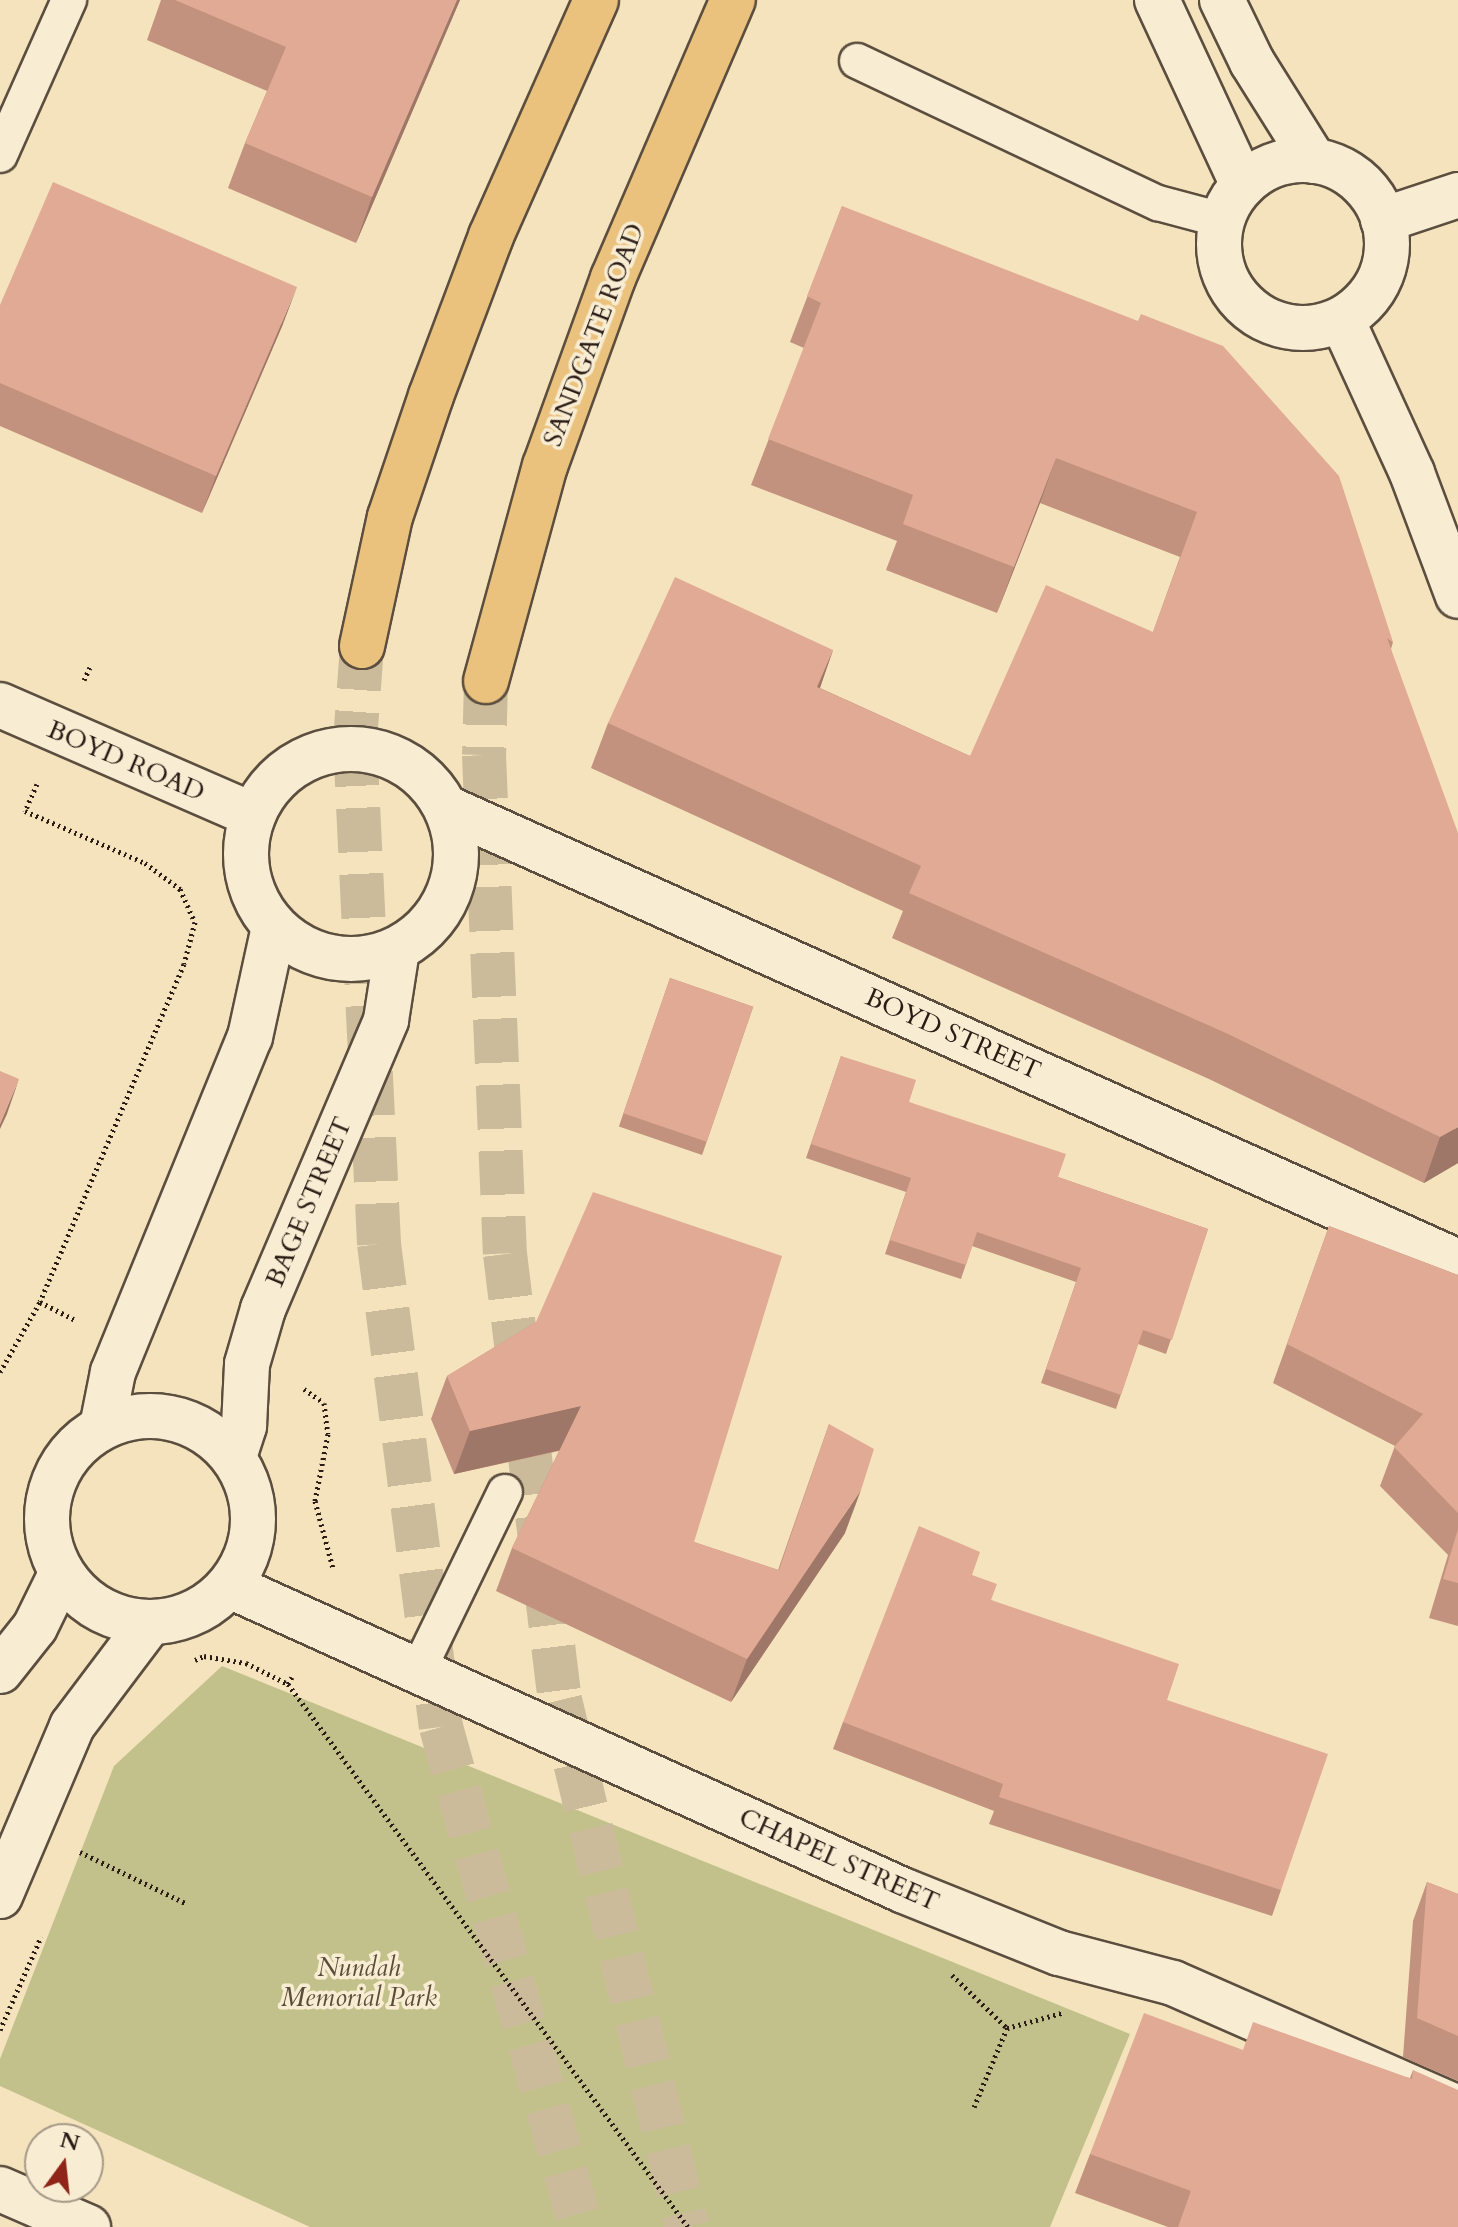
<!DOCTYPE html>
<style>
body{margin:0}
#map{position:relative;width:1458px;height:2227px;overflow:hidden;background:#f4e3bc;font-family:Cardo,serif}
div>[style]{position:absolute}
.green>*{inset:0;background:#c3c18b}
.highway-tunnel>*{height:44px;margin-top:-22px;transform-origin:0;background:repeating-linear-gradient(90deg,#ccbb9b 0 44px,transparent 0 66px)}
.path>*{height:5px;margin-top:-2.5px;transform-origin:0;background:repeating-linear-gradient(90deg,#2a1c15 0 2px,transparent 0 6px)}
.roads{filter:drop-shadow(2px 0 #5c4e3f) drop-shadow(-2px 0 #5c4e3f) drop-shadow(0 2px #5c4e3f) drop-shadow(0 -2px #5c4e3f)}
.lane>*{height:34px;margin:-17px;padding:0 17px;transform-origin:17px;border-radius:17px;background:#f8edd3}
.street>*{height:44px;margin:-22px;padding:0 22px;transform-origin:22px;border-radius:22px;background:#f8edd3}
.street>.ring{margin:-22px;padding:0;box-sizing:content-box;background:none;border:44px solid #f8edd3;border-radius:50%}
.secondary>*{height:44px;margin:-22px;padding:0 22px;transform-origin:22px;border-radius:22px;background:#f8edd3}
.secondary>.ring{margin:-22px;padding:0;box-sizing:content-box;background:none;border:44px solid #f8edd3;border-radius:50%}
.highway>*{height:44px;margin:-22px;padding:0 22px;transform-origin:22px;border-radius:22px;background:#eac27e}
.wall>*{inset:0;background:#c2927f;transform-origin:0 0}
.shaded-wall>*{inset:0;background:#9e7768}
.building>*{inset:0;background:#e1aa94;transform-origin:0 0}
span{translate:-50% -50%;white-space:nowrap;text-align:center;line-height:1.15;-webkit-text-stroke:7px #f8edd3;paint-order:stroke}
.street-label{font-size:26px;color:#2a1c15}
.park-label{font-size:26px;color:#584e38;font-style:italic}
.north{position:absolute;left:24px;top:2123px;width:80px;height:80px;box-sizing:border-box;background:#f8edd3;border:2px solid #a69987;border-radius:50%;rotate:15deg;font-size:22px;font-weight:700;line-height:32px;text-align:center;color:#2a1c15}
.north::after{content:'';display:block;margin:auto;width:28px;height:36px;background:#8f2418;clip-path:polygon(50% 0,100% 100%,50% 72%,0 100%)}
</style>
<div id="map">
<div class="green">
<div style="clip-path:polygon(222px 1666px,1130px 2034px,1050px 2227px,310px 2227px,0 2086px,0 2059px,114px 1766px)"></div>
</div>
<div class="highway-tunnel">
<div style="left:362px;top:646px;width:96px;rotate:94.2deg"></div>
<div style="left:355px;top:742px;width:503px;rotate:87.26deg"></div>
<div style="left:379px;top:1244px;width:487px;rotate:82.7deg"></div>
<div style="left:441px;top:1727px;width:519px;rotate:74.36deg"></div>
<div style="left:486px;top:681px;width:74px;rotate:91.5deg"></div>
<div style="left:484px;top:755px;width:499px;rotate:87.6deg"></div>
<div style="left:505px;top:1254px;width:449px;rotate:83deg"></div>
<div style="left:560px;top:1700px;width:542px;rotate:76.45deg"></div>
</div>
<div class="path">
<div style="left:84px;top:680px;width:14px;rotate:-65deg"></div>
<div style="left:37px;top:784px;width:30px;rotate:114deg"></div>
<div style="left:25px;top:811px;width:131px;rotate:23.4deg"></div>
<div style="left:145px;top:863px;width:44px;rotate:36.6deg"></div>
<div style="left:180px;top:889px;width:36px;rotate:66deg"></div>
<div style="left:195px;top:922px;width:43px;rotate:104.7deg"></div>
<div style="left:184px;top:964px;width:367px;rotate:113.1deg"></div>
<div style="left:40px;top:1302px;width:39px;rotate:27deg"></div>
<div style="left:0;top:1372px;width:81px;rotate:-60.3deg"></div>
<div style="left:304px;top:1389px;width:24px;rotate:35deg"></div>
<div style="left:324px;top:1403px;width:31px;rotate:83deg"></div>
<div style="left:328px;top:1434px;width:68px;rotate:101deg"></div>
<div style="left:315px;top:1501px;width:69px;rotate:75deg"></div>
<div style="left:195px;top:1660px;width:10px;rotate:-24deg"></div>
<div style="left:204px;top:1656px;width:43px;rotate:9.5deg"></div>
<div style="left:246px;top:1663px;width:47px;rotate:26.6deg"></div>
<div style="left:292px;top:1677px;width:8px;rotate:120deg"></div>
<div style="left:288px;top:1684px;width:674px;rotate:53.62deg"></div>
<div style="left:80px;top:1852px;width:117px;rotate:25.9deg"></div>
<div style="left:952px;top:1975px;width:76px;rotate:43.9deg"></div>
<div style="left:1007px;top:2028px;width:57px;rotate:-15.3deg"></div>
<div style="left:0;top:2030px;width:102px;rotate:-66.2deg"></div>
<div style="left:974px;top:2107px;width:86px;rotate:-67.3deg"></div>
</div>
<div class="roads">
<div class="lane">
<div style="left:857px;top:61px;width:333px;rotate:25.3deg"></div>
<div style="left:1158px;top:203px;width:66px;rotate:14.9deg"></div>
<div style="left:0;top:155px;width:170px;rotate:-66deg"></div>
<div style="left:418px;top:1671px;width:199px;rotate:-64.1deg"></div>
</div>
<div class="street">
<div style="left:1383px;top:220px;width:79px;rotate:-18.4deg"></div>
<div style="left:0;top:705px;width:276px;rotate:23.5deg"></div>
<div class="ring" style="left:246px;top:749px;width:166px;height:166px"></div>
<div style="left:447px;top:808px;width:1108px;rotate:24.18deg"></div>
<div class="ring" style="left:47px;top:1416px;width:162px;height:162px"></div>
<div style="left:102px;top:1427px;width:56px;rotate:-78.7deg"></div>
<div style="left:113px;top:1372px;width:362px;rotate:-67.8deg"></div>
<div style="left:250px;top:1037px;width:113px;rotate:-77.7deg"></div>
<div style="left:234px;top:1457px;width:33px;rotate:-72deg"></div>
<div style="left:244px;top:1426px;width:62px;rotate:-87.2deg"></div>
<div style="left:247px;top:1364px;width:57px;rotate:-73.8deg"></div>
<div style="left:263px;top:1309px;width:314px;rotate:-66.9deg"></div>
<div style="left:386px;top:1020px;width:71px;rotate:-81.1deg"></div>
<div style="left:230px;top:1586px;width:738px;rotate:24.34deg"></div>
<div style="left:902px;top:1890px;width:169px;rotate:21.9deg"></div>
<div style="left:1059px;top:1953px;width:118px;rotate:14.7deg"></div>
<div style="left:1173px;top:1983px;width:311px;rotate:23.7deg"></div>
<div style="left:0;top:1671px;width:56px;rotate:-51.5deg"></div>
<div style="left:35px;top:1627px;width:59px;rotate:-63.9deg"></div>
<div style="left:0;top:1896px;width:185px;rotate:-67deg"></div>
<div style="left:72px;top:1726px;width:128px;rotate:-53deg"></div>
</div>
<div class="secondary">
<div style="left:1157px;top:0;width:204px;rotate:65.1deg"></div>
<div style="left:1222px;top:0;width:69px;rotate:64.2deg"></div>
<div style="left:1252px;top:62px;width:117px;rotate:57.9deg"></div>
<div class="ring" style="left:1219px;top:160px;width:124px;height:124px"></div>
<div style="left:1342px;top:320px;width:168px;rotate:65.4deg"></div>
<div style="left:1412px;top:473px;width:131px;rotate:69.5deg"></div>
<div style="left:0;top:2189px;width:96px;rotate:23.4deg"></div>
</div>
<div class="highway">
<div style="left:362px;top:646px;width:132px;rotate:-77.8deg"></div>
<div style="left:390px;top:517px;width:128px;rotate:-71.3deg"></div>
<div style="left:431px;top:396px;width:171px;rotate:-69.4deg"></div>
<div style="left:491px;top:236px;width:258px;rotate:-66deg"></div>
<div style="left:486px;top:681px;width:223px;rotate:-74.7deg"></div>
<div style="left:545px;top:466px;width:200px;rotate:-70.1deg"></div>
<div style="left:613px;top:278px;width:303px;rotate:-66.7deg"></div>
</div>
</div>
<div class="wall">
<div style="clip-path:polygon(161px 0,460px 0,356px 243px,228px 188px,245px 143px,267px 91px,147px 40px)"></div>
<div style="clip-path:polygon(842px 206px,1393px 642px,1391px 649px,1458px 1163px,1424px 1183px,1209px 1079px,892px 938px,903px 911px,591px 768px,608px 723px,833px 650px,820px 688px,970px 756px,1153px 632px,1180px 557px,1040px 503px,997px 613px,886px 570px,897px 541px,751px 485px,804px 348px,790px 342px)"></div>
<div style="clip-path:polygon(0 305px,283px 324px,202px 513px,0 426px)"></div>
<div style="left:670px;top:978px;width:88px;height:157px;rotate:19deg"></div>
<div style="clip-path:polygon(841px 1056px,909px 1102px,1058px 1177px,1208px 1229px,1166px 1354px,1138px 1344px,1116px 1409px,1041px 1383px,1076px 1282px,972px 1246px,961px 1279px,885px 1254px,906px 1192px,806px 1158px)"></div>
<div style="clip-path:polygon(1329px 1226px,1458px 1275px,1458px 1626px,1429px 1618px,1448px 1555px,1380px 1486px,1395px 1446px,1273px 1383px)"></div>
<div style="clip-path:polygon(536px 1322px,694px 1542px,778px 1570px,829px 1424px,845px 1533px,731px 1702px,496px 1591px,512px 1548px,559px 1451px,454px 1474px,431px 1419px,447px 1376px)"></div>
<div style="clip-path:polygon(972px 1575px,991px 1600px,1167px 1700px,1281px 1890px,1272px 1916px,989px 1824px,994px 1811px,833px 1749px,843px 1722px)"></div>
<div style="clip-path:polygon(1427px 1882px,1458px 1894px,1458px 2081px,1403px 2057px,1413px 1921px)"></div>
<div style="clip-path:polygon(1243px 2050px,1410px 2078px,1413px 2070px,1458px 2227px,1168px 2227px,1075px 2193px,1090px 2154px)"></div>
</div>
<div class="shaded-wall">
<div style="clip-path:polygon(457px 0,460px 0,356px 243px,372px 197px)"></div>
<div style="clip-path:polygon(297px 287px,283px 324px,202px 513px,216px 476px)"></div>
<div style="clip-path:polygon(1056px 458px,1040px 503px,997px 613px,1014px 567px)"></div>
<div style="clip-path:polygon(833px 650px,817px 696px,817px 687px)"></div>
<div style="clip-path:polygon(19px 1079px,7px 1114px,0 1129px,0 1124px)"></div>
<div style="clip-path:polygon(1458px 1127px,1458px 1163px,1424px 1183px,1440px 1137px)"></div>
<div style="clip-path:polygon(581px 1406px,565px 1449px,454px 1474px,470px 1431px)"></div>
<div style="clip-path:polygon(861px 1490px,845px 1533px,731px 1702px,747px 1659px)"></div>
</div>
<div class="building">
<div style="clip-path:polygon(175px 0,457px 0,372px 197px,245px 143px,286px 47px)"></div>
<div style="clip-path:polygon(53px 182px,297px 287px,216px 476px,0 383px,0 305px)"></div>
<div style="clip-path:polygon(842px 206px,1138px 321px,1141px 314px,1223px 346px,1339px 476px,1393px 642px,1387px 638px,1458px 833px,1458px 1127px,1440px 1137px,1226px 1033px,909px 893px,921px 866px,608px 723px,675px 577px,833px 650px,817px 687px,970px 756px,1046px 585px,1153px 632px,1197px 512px,1056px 458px,1014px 567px,903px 524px,913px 495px,768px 439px,821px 303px,807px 296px)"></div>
<div style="left:670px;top:978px;width:88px;height:143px;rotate:19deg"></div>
<div style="clip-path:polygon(841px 1056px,916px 1080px,909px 1102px,1066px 1154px,1058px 1177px,1208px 1229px,1172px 1340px,1143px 1330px,1121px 1395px,1046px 1369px,1081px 1268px,977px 1232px,966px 1265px,890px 1240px,911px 1178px,811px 1144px)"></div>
<div style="clip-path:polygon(0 1071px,19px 1079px,0 1124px)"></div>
<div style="clip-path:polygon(593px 1192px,782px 1256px,694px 1542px,779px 1570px,829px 1424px,874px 1449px,861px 1490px,747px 1659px,512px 1548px,581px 1406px,470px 1431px,447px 1376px,536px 1322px)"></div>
<div style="clip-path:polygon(1329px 1226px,1458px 1275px,1458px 1513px,1394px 1447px,1423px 1414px,1287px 1344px)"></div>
<div style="clip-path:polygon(919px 1526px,980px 1552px,972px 1575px,997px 1584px,991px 1600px,1179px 1664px,1167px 1700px,1328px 1754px,1281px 1890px,999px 1797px,1003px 1784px,843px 1722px)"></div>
<div style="clip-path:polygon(1458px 1529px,1458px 1583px,1443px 1579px)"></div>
<div style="clip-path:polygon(1427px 1882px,1458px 1894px,1458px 2036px,1417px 2018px)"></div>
<div style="clip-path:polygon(1144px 2013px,1243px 2050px,1253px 2022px,1412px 2079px,1413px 2070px,1458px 2090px,1458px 2227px,1178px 2227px,1191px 2191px,1090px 2154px)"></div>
</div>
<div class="street-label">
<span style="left:594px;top:335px;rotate:-69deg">SANDGATE ROAD</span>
<span style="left:126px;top:761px;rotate:23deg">BOYD ROAD</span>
<span style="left:953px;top:1034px;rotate:24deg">BOYD STREET</span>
<span style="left:309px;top:1202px;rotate:-67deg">BAGE STREET</span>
<span style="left:839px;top:1860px;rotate:24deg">CHAPEL STREET</span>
</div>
<div class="park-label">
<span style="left:359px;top:1983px">Nundah<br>Memorial Park</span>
</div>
<div class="north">N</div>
</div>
